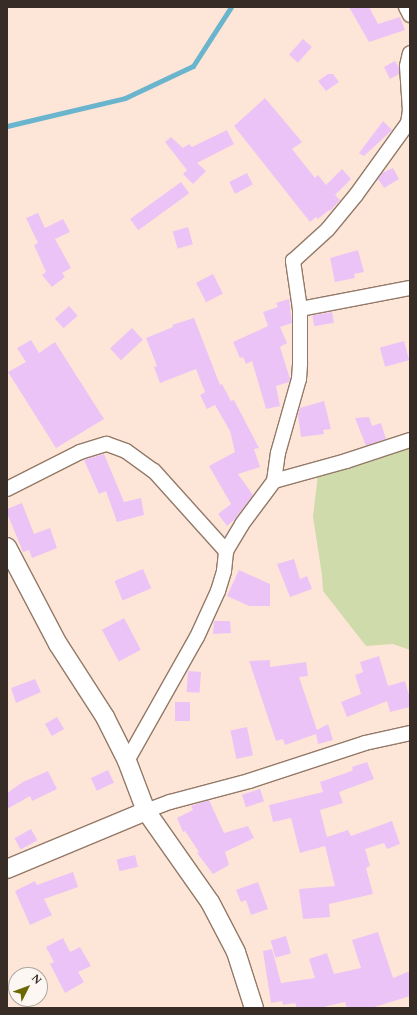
<!DOCTYPE html>
<style>
body{margin:0}
#map{position:relative;width:417px;height:1015px;overflow:hidden;background:#fde6d7;font-family:Spectral,serif}
div>[style]{position:absolute}
.green>*{inset:0;background:#cfdbab}
.stream>*{height:5px;margin:-2.5px;padding:0 2.5px;transform-origin:2.5px;border-radius:2.5px;background:#6ab5cd}
.building>*{inset:0;background:#ecc3f6;transform-origin:0 0}
.roads{filter:drop-shadow(1px 0 #937968) drop-shadow(-1px 0 #937968) drop-shadow(0 1px #937968) drop-shadow(0 -1px #937968)}
.minor>*{height:14px;margin:-7px;padding:0 7px;transform-origin:7px;border-radius:7px;background:#fff}
.tertiary>*{height:18px;margin:-9px;padding:0 9px;transform-origin:9px;border-radius:9px;background:#fff}
span{translate:-50% -50%;white-space:nowrap;text-align:center;line-height:1.15;-webkit-text-stroke:4px #fdf7f3;paint-order:stroke}
.frame{position:absolute;inset:0;border:8px solid #382d26;pointer-events:none}
.north{position:absolute;left:8px;top:967px;width:40px;height:40px;box-sizing:border-box;background:#fdf7f3;border:1px solid #aea6a1;border-radius:50%;rotate:48deg;font-size:11px;font-weight:700;line-height:16px;text-align:center;color:#382d26}
.north::after{content:'';display:block;margin:auto;width:14px;height:18px;background:#6c6700;clip-path:polygon(50% 0,100% 100%,50% 72%,0 100%)}
</style>
<div id="map">
<div class="green">
<div style="clip-path:polygon(410px 446px,410px 650px,393px 644px,366px 646px,323px 591px,322px 575px,313px 517px,318px 474px)"></div>
</div>
<div class="stream">
<div style="left:7px;top:126px;width:121px;rotate:-13.3deg"></div>
<div style="left:125px;top:98px;width:75px;rotate:-25.2deg"></div>
<div style="left:193px;top:66px;width:70px;rotate:-57.2deg"></div>
</div>
<div class="building">
<div style="clip-path:polygon(349px 7px,369px 7px,378px 24px,400px 17px,405px 30px,369px 42px)"></div>
<div style="left:303px;top:39px;width:12px;height:21px;rotate:42deg"></div>
<div style="clip-path:polygon(395px 61px,399px 67px,399px 74px,390px 79px,384px 67px)"></div>
<div style="clip-path:polygon(328px 74px,333px 74px,339px 82px,326px 91px,318px 81px)"></div>
<div style="clip-path:polygon(265px 98px,302px 142px,292px 149px,315px 178px,318px 175px,326px 185px,342px 169px,351px 179px,335px 195px,340px 200px,330px 211px,329px 210px,318px 219px,316px 217px,310px 222px,234px 126px)"></div>
<div style="clip-path:polygon(383px 121px,392px 130px,364px 156px,359px 153px)"></div>
<div style="clip-path:polygon(227px 130px,234px 144px,197px 163px,206px 171px,193px 184px,183px 174px,187px 170px,165px 142px,171px 137px,183px 148px,189px 144px,192px 147px)"></div>
<div style="clip-path:polygon(393px 168px,399px 179px,384px 188px,378px 179px,382px 173px)"></div>
<div style="left:247px;top:173px;width:13px;height:20px;rotate:63deg"></div>
<div style="left:181px;top:182px;width:14px;height:63px;rotate:54deg"></div>
<div style="clip-path:polygon(38px 213px,45px 228px,63px 219px,70px 232px,55px 239px,71px 268px,62px 273px,65px 277px,52px 287px,42px 275px,46px 272px,34px 245px,38px 243px,26px 218px)"></div>
<div style="left:188px;top:227px;width:18px;height:16px;rotate:74deg"></div>
<div style="clip-path:polygon(358px 250px,364px 272px,354px 274px,355px 278px,335px 282px,330px 258px)"></div>
<div style="left:213px;top:274px;width:22px;height:19px;rotate:63deg"></div>
<div style="clip-path:polygon(289px 299px,292px 323px,280px 327px,287px 343px,280px 347px,290px 379px,289px 382px,276px 386px,280px 406px,266px 409px,252px 361px,246px 364px,243px 357px,240px 358px,233px 342px,268px 326px,263px 312px,278px 307px,276px 303px)"></div>
<div style="left:69px;top:306px;width:13px;height:19px;rotate:48deg"></div>
<div style="left:332px;top:312px;width:11px;height:20px;rotate:80deg"></div>
<div style="clip-path:polygon(194px 318px,220px 385px,222px 384px,231px 401px,234px 400px,259px 448px,254px 449px,260px 467px,238px 474px,253px 495px,234px 520px,227px 526px,218px 514px,231px 504px,209px 466px,235px 452px,230px 431px,215px 405px,207px 409px,200px 395px,205px 392px,196px 369px,160px 383px,154px 367px,157px 366px,146px 338px,173px 327px,172px 325px)"></div>
<div style="left:132px;top:328px;width:16px;height:30px;rotate:47deg"></div>
<div style="clip-path:polygon(31px 340px,39px 353px,55px 342px,104px 419px,56px 448px,8px 372px,26px 362px,17px 348px)"></div>
<div style="left:404px;top:341px;width:20px;height:25px;rotate:75deg"></div>
<div style="clip-path:polygon(324px 401px,331px 429px,323px 430px,324px 434px,301px 437px,298px 415px,300px 408px)"></div>
<div style="clip-path:polygon(369px 417px,372px 426px,381px 423px,386px 439px,366px 446px,355px 418px)"></div>
<div style="clip-path:polygon(104px 454px,124px 502px,141px 498px,144px 515px,117px 522px,106px 491px,99px 494px,84px 460px)"></div>
<div style="clip-path:polygon(22px 503px,34px 534px,50px 528px,57px 548px,32px 558px,29px 550px,23px 552px,7px 513px,7px 509px)"></div>
<div style="clip-path:polygon(294px 559px,300px 579px,307px 576px,312px 589px,290px 597px,277px 564px)"></div>
<div style="left:143px;top:569px;width:21px;height:31px;rotate:67deg"></div>
<div style="clip-path:polygon(239px 570px,270px 584px,270px 606px,249px 606px,227px 596px)"></div>
<div style="left:124px;top:618px;width:36px;height:25px;rotate:62deg"></div>
<div style="clip-path:polygon(214px 621px,230px 621px,231px 633px,213px 634px)"></div>
<div style="clip-path:polygon(379px 656px,388px 686px,405px 681px,410px 699px,410px 707px,390px 712px,387px 701px,347px 717px,341px 702px,361px 694px,355px 675px,363px 672px,360px 662px)"></div>
<div style="clip-path:polygon(270px 660px,270px 667px,306px 662px,308px 676px,299px 677px,317px 730px,328px 724px,333px 740px,318px 744px,316px 734px,285px 745px,283px 739px,276px 741px,249px 661px)"></div>
<div style="left:188px;top:671px;width:13px;height:21px;rotate:4deg"></div>
<div style="clip-path:polygon(35px 679px,41px 692px,16px 703px,11px 688px)"></div>
<div style="left:175px;top:702px;width:15px;height:19px"></div>
<div style="left:57px;top:717px;width:14px;height:14px;rotate:60deg"></div>
<div style="left:247px;top:727px;width:29px;height:17px;rotate:78deg"></div>
<div style="clip-path:polygon(367px 762px,374px 779px,339px 792px,343px 803px,320px 810px,327px 837px,348px 830px,351px 836px,392px 821px,400px 844px,387px 849px,384px 843px,365px 849px,370px 866px,366px 868px,373px 894px,329px 904px,330px 917px,303px 919px,299px 889px,335px 886px,325px 846px,300px 853px,291px 818px,273px 822px,269px 805px,323px 792px,320px 782px,349px 772px,353px 770px,352px 767px)"></div>
<div style="left:108px;top:770px;width:14px;height:19px;rotate:65deg"></div>
<div style="clip-path:polygon(48px 771px,57px 789px,32px 801px,30px 796px,7px 809px,7px 793px,23px 782px)"></div>
<div style="left:260px;top:789px;width:13px;height:19px;rotate:72deg"></div>
<div style="clip-path:polygon(209px 800px,224px 833px,248px 826px,254px 838px,225px 852px,229px 865px,213px 874px,197px 853px,199px 852px,185px 831px,183px 832px,177px 818px,193px 810px,191px 806px)"></div>
<div style="left:31px;top:829px;width:13px;height:19px;rotate:61deg"></div>
<div style="left:135px;top:855px;width:12px;height:19px;rotate:76deg"></div>
<div style="clip-path:polygon(73px 872px,78px 887px,44px 899px,52px 915px,30px 925px,15px 891px,35px 881px,37px 885px)"></div>
<div style="clip-path:polygon(258px 882px,268px 909px,251px 915px,246px 900px,241px 902px,236px 890px)"></div>
<div style="clip-path:polygon(378px 932px,393px 978px,410px 971px,410px 996px,371px 1008px,347px 1008px,345px 1002px,319px 1008px,297px 1008px,295px 1003px,283px 1005px,282px 1001px,271px 1003px,263px 951px,272px 949px,281px 983px,315px 978px,309px 959px,327px 953px,334px 974px,361px 968px,352px 940px)"></div>
<div style="left:286px;top:936px;width:18px;height:16px;rotate:74deg"></div>
<div style="clip-path:polygon(63px 938px,70px 952px,80px 947px,91px 966px,78px 972px,84px 982px,65px 993px,50px 964px,54px 962px,46px 947px)"></div>
</div>
<div class="roads">
<div class="minor">
<div style="left:406px;top:7px;width:9px;rotate:63deg"></div>
<div style="left:300px;top:309px;width:112px;rotate:-10.8deg"></div>
<div style="left:274px;top:481px;width:75px;rotate:-15.5deg"></div>
<div style="left:346px;top:461px;width:67px;rotate:-18.2deg"></div>
<div style="left:7px;top:489px;width:82px;rotate:-26.9deg"></div>
<div style="left:80px;top:452px;width:28px;rotate:-17deg"></div>
<div style="left:107px;top:444px;width:20px;rotate:20deg"></div>
<div style="left:126px;top:451px;width:34px;rotate:36deg"></div>
<div style="left:154px;top:471px;width:108px;rotate:48deg"></div>
<div style="left:127px;top:761px;width:142px;rotate:-60.6deg"></div>
<div style="left:197px;top:637px;width:51px;rotate:-65.5deg"></div>
<div style="left:218px;top:591px;width:21px;rotate:-73deg"></div>
<div style="left:224px;top:571px;width:20px;rotate:-84deg"></div>
<div style="left:226px;top:551px;width:31px;rotate:-59deg"></div>
<div style="left:242px;top:524px;width:54px;rotate:-53.3deg"></div>
<div style="left:274px;top:481px;width:28px;rotate:-82deg"></div>
<div style="left:278px;top:453px;width:77px;rotate:-74.2deg"></div>
<div style="left:299px;top:379px;width:16px;rotate:-86deg"></div>
<div style="left:300px;top:363px;width:54px;rotate:-90deg"></div>
<div style="left:300px;top:309px;width:49px;rotate:-98.3deg"></div>
<div style="left:293px;top:261px;width:47px;rotate:-42.4deg"></div>
<div style="left:328px;top:229px;width:44px;rotate:-50.5deg"></div>
<div style="left:356px;top:195px;width:89px;rotate:-54.2deg"></div>
<div style="left:408px;top:123px;width:12px;rotate:-81deg"></div>
<div style="left:410px;top:111px;width:45px;rotate:-93.8deg"></div>
<div style="left:407px;top:66px;width:13px;rotate:-77deg"></div>
<div style="left:146px;top:811px;width:26px;rotate:-21deg"></div>
<div style="left:170px;top:802px;width:82px;rotate:-14.9deg"></div>
<div style="left:249px;top:781px;width:122px;rotate:-18.1deg"></div>
<div style="left:365px;top:743px;width:46px;rotate:-12.5deg"></div>
</div>
<div class="tertiary">
<div style="left:7px;top:547px;width:110px;rotate:62.3deg"></div>
<div style="left:58px;top:644px;width:87px;rotate:57.2deg"></div>
<div style="left:105px;top:717px;width:49px;rotate:63.4deg"></div>
<div style="left:127px;top:761px;width:53px;rotate:69.2deg"></div>
<div style="left:146px;top:811px;width:111px;rotate:54.9deg"></div>
<div style="left:210px;top:902px;width:56px;rotate:62.5deg"></div>
<div style="left:236px;top:952px;width:59px;rotate:72.2deg"></div>
<div style="left:7px;top:869px;width:151px;rotate:-22.6deg"></div>
</div>
</div>
<div class="frame"></div>
<div class="north">N</div>
</div>
